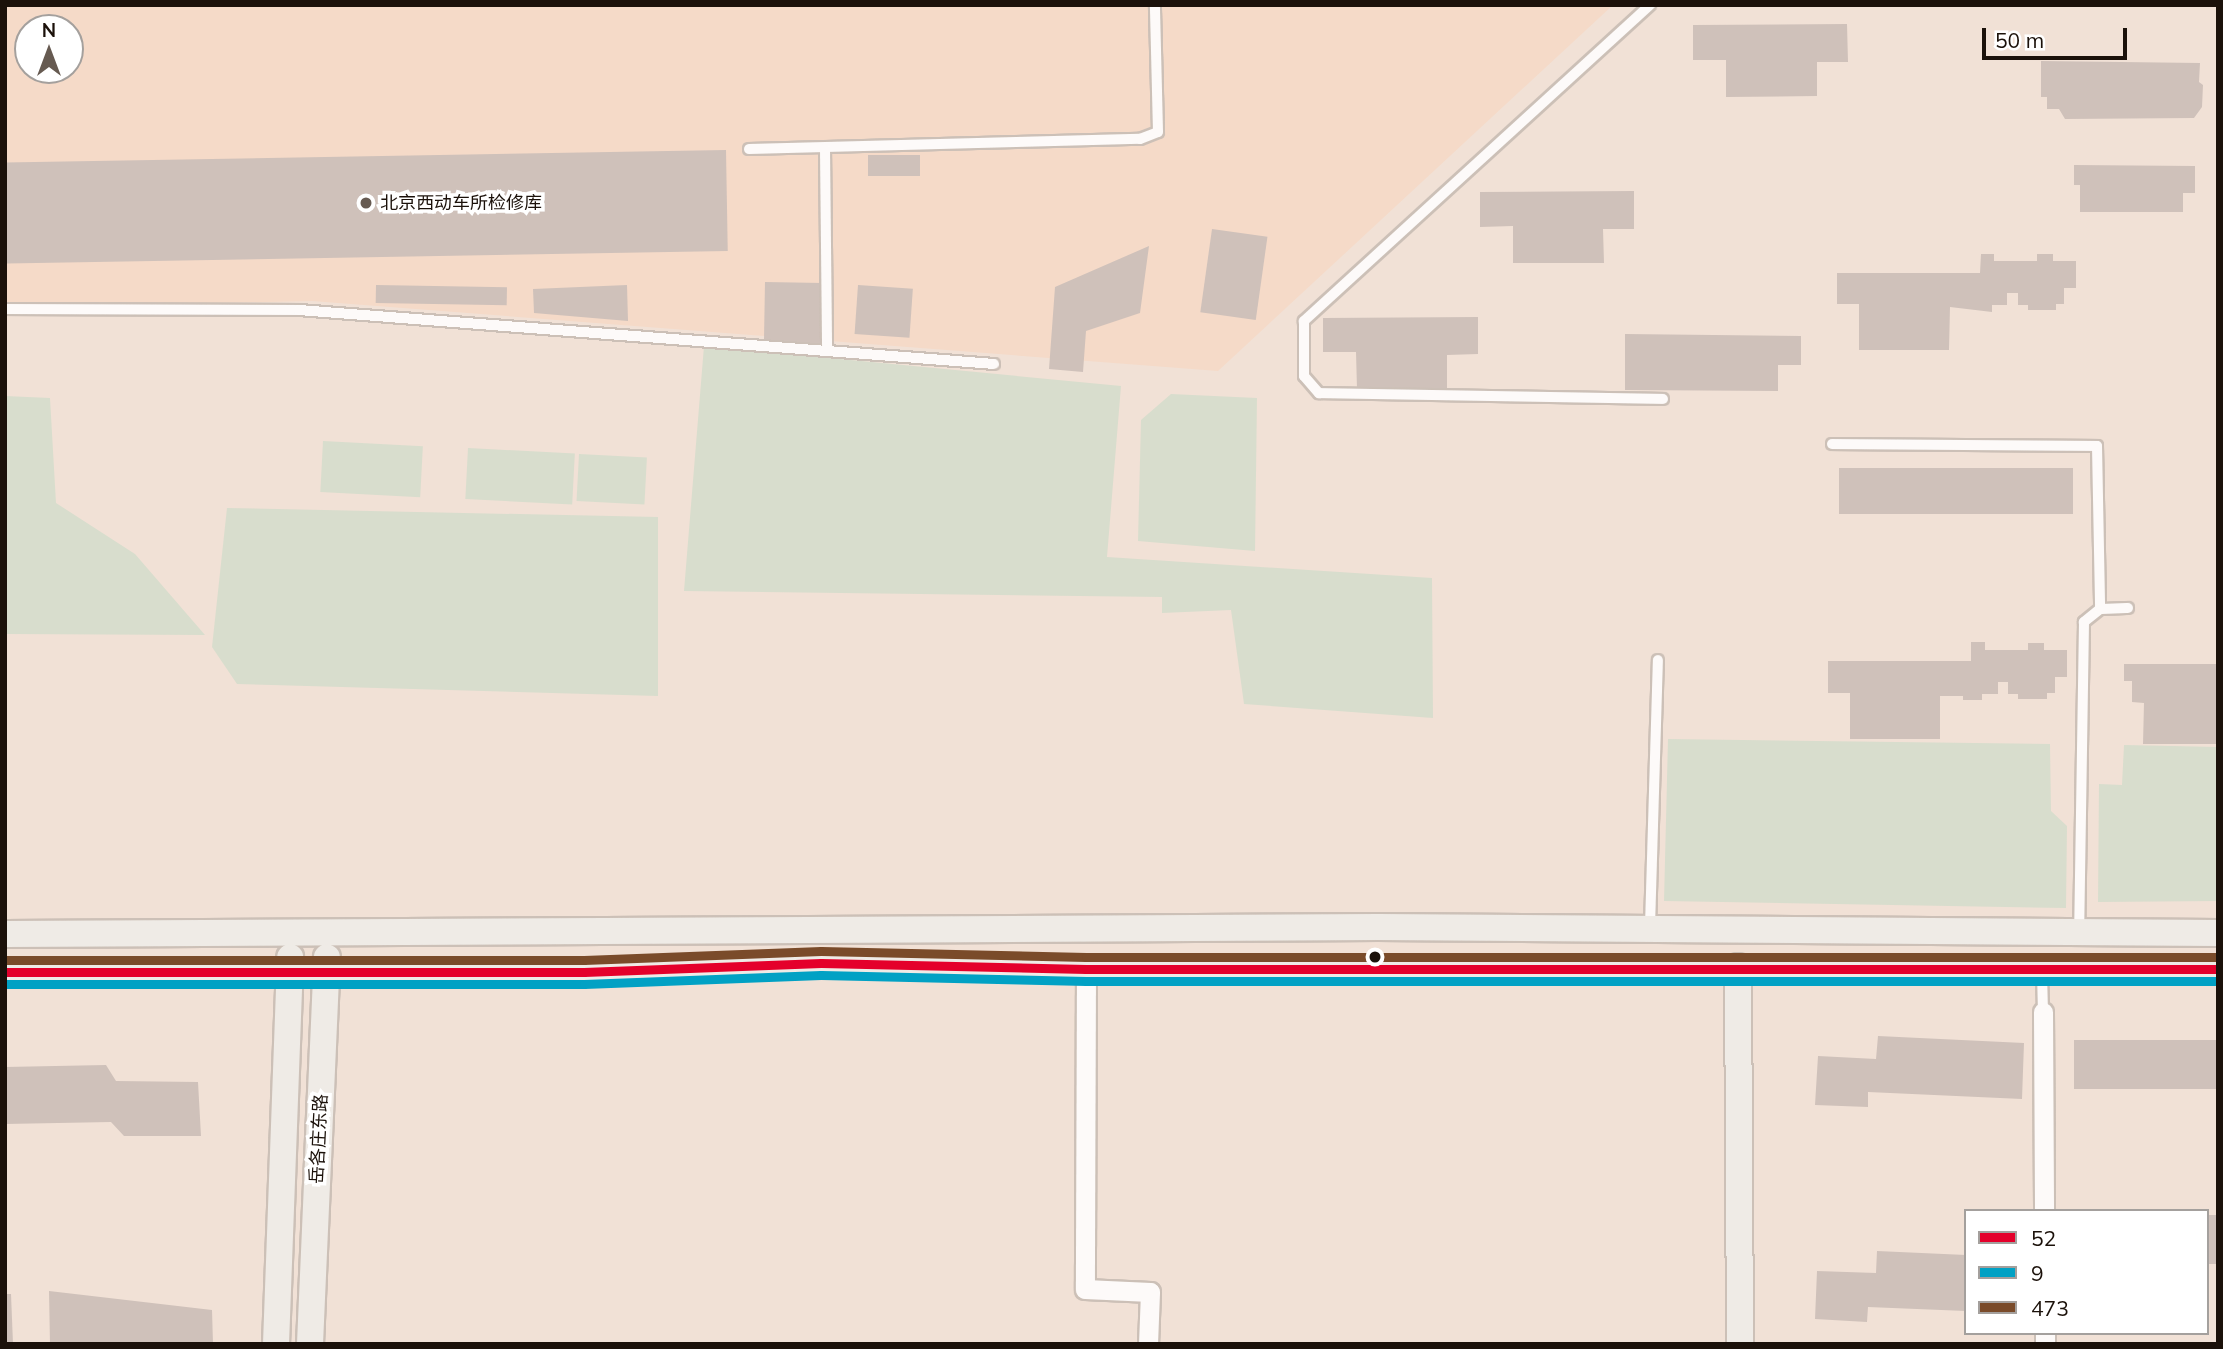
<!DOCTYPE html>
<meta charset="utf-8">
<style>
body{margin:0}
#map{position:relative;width:2223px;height:1349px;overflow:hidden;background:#f1e1d6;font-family:Mulish,"Noto Sans SC",sans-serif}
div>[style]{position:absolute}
.built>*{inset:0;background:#f5dac8}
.green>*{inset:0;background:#d8ddcd;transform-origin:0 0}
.building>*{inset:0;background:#cfc1ba;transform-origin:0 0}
.roads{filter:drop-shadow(2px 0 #ccc0b7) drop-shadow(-2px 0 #ccc0b7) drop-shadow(0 2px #ccc0b7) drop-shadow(0 -2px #ccc0b7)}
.lane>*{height:10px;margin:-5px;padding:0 5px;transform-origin:5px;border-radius:5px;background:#fdfaf9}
.street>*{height:19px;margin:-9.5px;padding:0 9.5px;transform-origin:9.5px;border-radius:9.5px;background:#fdfaf9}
.secondary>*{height:26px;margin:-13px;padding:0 13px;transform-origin:13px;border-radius:13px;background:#efebe6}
.bus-1>*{height:9px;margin:-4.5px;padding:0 4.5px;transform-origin:4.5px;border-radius:4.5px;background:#e4002b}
.bus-2>*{height:9px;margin:-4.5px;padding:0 4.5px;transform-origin:4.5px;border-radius:4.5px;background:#01a1c4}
.bus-3>*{height:9px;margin:-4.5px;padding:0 4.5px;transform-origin:4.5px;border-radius:4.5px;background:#7a4b2a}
.dots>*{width:19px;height:19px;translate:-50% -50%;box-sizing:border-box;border:4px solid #fff;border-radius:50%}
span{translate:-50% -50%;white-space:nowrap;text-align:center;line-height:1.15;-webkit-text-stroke:7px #fff;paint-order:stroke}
.poi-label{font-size:18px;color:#1b110a}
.left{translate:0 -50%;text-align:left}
.street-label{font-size:18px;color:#1b110a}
.frame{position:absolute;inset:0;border:7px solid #1b110a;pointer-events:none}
.legend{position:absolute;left:1964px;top:1209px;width:245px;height:126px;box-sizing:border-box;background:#fff;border:2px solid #a4a09d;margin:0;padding:9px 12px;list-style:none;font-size:21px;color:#1b110a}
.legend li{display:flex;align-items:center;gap:14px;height:35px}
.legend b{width:35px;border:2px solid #a4a09d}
.north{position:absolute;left:14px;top:14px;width:70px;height:70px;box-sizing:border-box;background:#fff;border:2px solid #a4a09d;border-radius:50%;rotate:0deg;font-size:19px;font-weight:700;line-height:28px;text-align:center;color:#1b110a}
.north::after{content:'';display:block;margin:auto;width:24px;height:32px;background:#665a51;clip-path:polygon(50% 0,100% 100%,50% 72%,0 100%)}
.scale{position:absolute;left:1982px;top:28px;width:145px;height:32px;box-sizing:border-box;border:4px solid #1b110a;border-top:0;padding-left:9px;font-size:21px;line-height:24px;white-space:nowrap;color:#1b110a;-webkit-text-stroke:5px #fff;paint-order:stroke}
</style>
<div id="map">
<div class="built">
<div style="clip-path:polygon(evenodd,5px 5px,1613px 5px,1218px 371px,312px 301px,5px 307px,5px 5px,28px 28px,70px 28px,70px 70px,28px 70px,28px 28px)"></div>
</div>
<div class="green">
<div style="clip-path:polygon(704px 346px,1121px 386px,1107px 557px,1432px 578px,1433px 718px,1244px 704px,1231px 610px,1162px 613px,1162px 597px,684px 591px)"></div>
<div style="clip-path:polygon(1171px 394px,1257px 398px,1255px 551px,1138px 541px,1141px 420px)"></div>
<div style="clip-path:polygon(5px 396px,50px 398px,56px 503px,135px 554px,205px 635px,5px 634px)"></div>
<div style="left:323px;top:441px;width:100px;height:51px;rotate:3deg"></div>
<div style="left:468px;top:448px;width:107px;height:51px;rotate:3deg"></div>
<div style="left:579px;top:454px;width:68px;height:47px;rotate:3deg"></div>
<div style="clip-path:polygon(227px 508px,658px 517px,658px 696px,237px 684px,212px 647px)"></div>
<div style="clip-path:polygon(1668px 739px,2050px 744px,2051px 811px,2067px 826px,2066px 908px,1664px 901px)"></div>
<div style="clip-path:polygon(2124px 745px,2218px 747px,2218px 901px,2098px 902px,2099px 784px,2122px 785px)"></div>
</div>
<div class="building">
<div style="clip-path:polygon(1847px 24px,1848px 62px,1817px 62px,1817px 96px,1726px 97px,1726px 60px,1693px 60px,1693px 25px)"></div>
<div style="clip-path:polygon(2041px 61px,2200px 63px,2199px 82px,2203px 85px,2202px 107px,2194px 118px,2065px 119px,2059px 109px,2047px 109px,2047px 97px,2041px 97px)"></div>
<div style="left:726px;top:150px;width:101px;height:721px;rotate:89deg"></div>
<div style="left:868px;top:155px;width:52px;height:21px"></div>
<div style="clip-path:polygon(2074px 165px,2195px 166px,2195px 193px,2183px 193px,2183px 212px,2080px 212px,2080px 185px,2074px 185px)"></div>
<div style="clip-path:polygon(1634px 191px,1634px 229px,1603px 229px,1604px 263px,1513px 263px,1513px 226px,1480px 227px,1480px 192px)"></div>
<div style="left:1212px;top:229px;width:56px;height:84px;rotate:8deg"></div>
<div style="clip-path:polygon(1149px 246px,1140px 313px,1086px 331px,1083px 372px,1049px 369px,1055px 287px)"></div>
<div style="clip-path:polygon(1981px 254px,1994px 254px,1994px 261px,2037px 261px,2037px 254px,2053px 254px,2053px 261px,2076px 261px,2076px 288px,2064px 288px,2064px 304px,2056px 304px,2056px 310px,2028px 310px,2028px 305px,2018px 305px,2018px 293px,2007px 293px,2007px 305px,1992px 305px,1992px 312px,1950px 307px,1949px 350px,1859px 350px,1859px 304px,1837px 304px,1837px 273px,1980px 273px)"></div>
<div style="left:765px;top:282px;width:58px;height:63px;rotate:1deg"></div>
<div style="left:376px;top:285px;width:131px;height:18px;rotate:1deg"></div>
<div style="clip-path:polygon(627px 285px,628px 321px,534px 313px,533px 289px)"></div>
<div style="left:858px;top:285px;width:55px;height:49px;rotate:4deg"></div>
<div style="clip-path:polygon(1478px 317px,1478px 354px,1447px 355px,1447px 388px,1357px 389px,1356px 352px,1323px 352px,1323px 318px)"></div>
<div style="clip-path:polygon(1625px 334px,1801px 336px,1801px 365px,1778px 365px,1778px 391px,1625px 390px)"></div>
<div style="left:1839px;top:468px;width:234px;height:46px"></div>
<div style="clip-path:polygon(1971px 642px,1985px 642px,1985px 650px,2028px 650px,2028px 643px,2044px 643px,2044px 650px,2067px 650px,2067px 677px,2055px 677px,2055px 693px,2047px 693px,2047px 699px,2018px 699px,2018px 694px,2008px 694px,2008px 682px,1998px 682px,1998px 694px,1982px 694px,1982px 700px,1963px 700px,1963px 696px,1940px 696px,1940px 739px,1850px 739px,1850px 693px,1828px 693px,1828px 661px,1971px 661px)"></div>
<div style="clip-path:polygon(2124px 664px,2218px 664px,2218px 744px,2143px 744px,2144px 703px,2132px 702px,2132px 681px,2124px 681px)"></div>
<div style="clip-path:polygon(1878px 1036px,2024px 1043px,2022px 1099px,1868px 1092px,1868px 1107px,1815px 1105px,1818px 1056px,1876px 1059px)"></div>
<div style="left:2218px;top:1040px;width:49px;height:144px;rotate:90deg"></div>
<div style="clip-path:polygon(106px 1065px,116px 1081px,198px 1082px,201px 1136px,124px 1136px,111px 1122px,5px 1124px,5px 1067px)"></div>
<div style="left:2207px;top:1215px;width:11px;height:49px"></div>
<div style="clip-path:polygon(1877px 1251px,1966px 1255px,1966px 1311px,1868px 1307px,1867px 1322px,1815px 1319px,1817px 1271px,1876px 1273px)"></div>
<div style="clip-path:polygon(49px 1291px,212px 1310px,213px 1344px,50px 1344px)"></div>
<div style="clip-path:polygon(5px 1294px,11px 1294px,13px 1344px,5px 1344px)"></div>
</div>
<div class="roads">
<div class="lane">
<div style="left:1650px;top:5px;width:469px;rotate:137.6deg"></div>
<div style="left:1304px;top:321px;width:55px;rotate:90deg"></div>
<div style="left:1304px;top:376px;width:23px;rotate:49deg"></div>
<div style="left:1319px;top:393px;width:344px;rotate:1deg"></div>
<div style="left:749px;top:149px;width:391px;rotate:-1.5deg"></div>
<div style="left:1140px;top:139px;width:19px;rotate:-21deg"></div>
<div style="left:1158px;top:132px;width:127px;rotate:-91.4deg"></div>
<div style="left:825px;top:149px;width:200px;rotate:89.4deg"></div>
<div style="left:5px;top:309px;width:294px;rotate:0.2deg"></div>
<div style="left:299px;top:310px;width:697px;rotate:4.44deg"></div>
<div style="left:1832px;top:444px;width:265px;rotate:0.4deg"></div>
<div style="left:2097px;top:446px;width:163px;rotate:88.9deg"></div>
<div style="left:2100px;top:609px;width:21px;rotate:141deg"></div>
<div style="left:2084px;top:622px;width:310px;rotate:90.9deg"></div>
<div style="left:2100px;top:609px;width:28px;rotate:-2deg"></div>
<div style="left:1650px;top:926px;width:266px;rotate:-88.3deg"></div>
<div style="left:2042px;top:972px;width:40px;rotate:88.6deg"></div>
</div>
<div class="street">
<div style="left:1086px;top:969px;width:320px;rotate:90.2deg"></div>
<div style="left:1085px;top:1289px;width:65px;rotate:2.6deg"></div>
<div style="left:1150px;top:1292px;width:52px;rotate:92.2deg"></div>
<div style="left:2043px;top:1012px;width:199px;rotate:89.7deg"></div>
<div style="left:2045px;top:1333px;width:11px;rotate:90deg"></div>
</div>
<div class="secondary">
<div style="left:5px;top:934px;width:1373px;rotate:-0.29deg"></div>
<div style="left:1378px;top:927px;width:840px;rotate:0.41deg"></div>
<div style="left:1738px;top:967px;width:377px;rotate:89.7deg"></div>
<div style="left:5px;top:972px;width:579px"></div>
<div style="left:584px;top:972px;width:237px;rotate:-2.2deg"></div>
<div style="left:821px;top:963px;width:265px;rotate:1.3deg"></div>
<div style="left:1086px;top:969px;width:1132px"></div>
<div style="left:276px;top:1344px;width:387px;rotate:-87.9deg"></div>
<div style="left:310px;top:1344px;width:387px;rotate:-87.5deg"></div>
</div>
</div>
<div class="bus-1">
<div style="left:5px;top:972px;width:579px"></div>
<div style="left:584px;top:972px;width:237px;rotate:-2.2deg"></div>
<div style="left:821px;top:963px;width:265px;rotate:1.3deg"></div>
<div style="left:1086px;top:969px;width:1132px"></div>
</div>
<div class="bus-2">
<div style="left:5px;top:984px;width:579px"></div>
<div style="left:584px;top:984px;width:237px;rotate:-2.2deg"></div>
<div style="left:821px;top:975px;width:265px;rotate:1.3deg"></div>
<div style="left:1086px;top:981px;width:1132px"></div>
</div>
<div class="bus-3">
<div style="left:5px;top:960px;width:579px"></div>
<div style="left:584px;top:960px;width:237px;rotate:-2.2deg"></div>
<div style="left:821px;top:951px;width:265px;rotate:1.3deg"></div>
<div style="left:1086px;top:957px;width:1132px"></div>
</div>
<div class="dots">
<div style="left:366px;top:203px;background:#665a51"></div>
<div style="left:1375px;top:957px;background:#1b110a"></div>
</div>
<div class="poi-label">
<span class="left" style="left:380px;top:203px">北京西动车所检修库</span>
</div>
<div class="street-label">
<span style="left:319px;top:1139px;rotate:-87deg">岳各庄东路</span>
</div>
<div class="frame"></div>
<ul class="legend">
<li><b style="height:9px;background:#e4002b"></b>52</li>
<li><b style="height:9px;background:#01a1c4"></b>9</li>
<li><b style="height:9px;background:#7a4b2a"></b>473</li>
</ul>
<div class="north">N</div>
<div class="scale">50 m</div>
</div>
